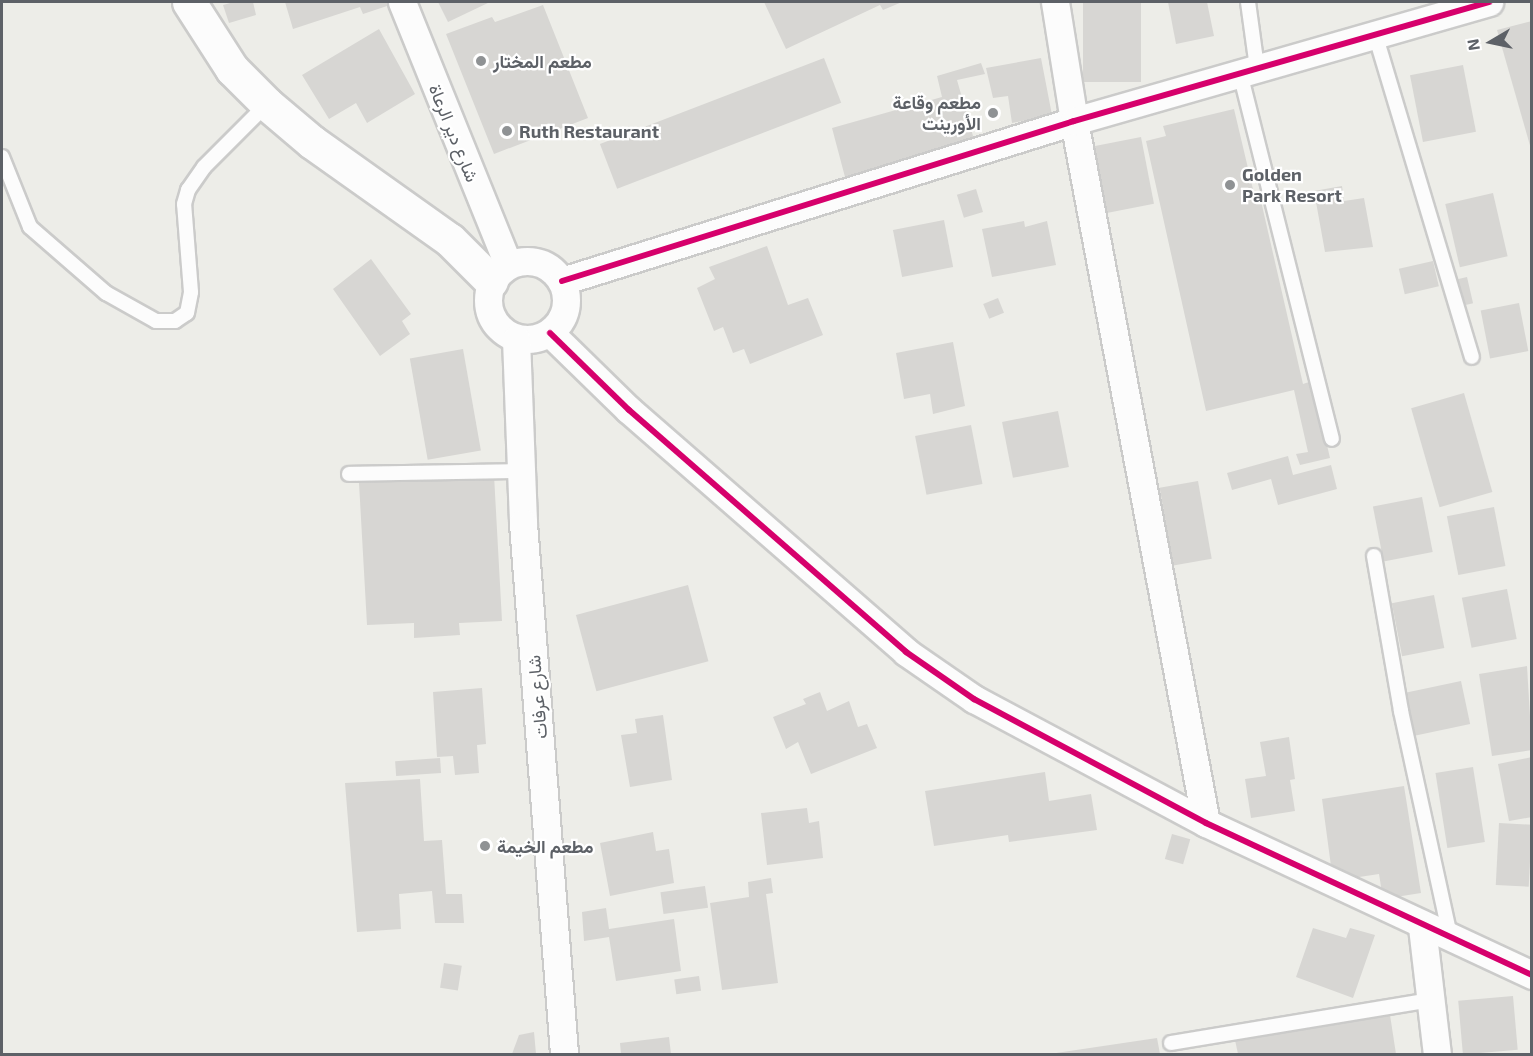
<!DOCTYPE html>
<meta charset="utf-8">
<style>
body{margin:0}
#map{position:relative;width:1533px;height:1056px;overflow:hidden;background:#edede8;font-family:"Exo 2",Vazirmatn,sans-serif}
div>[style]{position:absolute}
.building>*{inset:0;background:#d7d6d3;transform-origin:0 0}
.roads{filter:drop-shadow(2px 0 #cbcbca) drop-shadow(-2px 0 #cbcbca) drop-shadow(0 2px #cbcbca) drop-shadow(0 -2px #cbcbca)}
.lane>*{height:14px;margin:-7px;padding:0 7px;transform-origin:7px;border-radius:7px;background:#fcfcfc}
.street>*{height:27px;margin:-13.5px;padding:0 13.5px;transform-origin:13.5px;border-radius:13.5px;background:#fcfcfc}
.street>.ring{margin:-13.5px;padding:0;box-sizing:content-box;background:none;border:27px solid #fcfcfc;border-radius:50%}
.secondary>*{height:33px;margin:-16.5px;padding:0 16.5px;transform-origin:16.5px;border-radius:16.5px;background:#fcfcfc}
.cycleway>*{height:6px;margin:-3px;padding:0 3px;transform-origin:3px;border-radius:3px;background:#d6006c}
.dots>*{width:16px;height:16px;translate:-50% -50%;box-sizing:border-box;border:3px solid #fff;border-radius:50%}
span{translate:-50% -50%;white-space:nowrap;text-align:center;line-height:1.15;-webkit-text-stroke:4.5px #fff;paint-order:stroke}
.poi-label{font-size:18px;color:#5d6167;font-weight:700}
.left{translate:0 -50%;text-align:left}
.right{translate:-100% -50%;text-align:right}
.street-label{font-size:18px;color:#5d6167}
.frame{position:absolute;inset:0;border:3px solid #5d6167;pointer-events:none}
.north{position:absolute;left:1461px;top:12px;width:60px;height:60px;-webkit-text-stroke:4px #fff;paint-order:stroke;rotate:261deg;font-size:16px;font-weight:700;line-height:24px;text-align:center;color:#5d6167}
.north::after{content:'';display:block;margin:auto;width:21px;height:27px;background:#5d6167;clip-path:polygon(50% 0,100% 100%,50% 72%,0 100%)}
</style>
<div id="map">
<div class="building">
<div style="clip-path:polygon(234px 2px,253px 2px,256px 15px,229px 23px,223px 5px)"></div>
<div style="clip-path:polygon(285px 2px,399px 2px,363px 14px,360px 7px,293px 29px)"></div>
<div style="clip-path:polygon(438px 2px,490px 2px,448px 22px)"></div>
<div style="clip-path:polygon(764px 2px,902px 2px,883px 10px,880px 5px,786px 49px)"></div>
<div style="left:1083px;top:2px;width:58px;height:80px"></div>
<div style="clip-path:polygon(1168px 2px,1207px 2px,1214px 36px,1176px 44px)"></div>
<div style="clip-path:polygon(543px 5px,588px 118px,494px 154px,446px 34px,492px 17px,495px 22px)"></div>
<div style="clip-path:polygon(1532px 21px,1532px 149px,1531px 149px,1497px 30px)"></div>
<div style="clip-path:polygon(379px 29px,415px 94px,367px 123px,356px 103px,329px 119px,302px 75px)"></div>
<div style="left:824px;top:58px;width:48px;height:240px;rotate:69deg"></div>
<div style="clip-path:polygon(1041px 58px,1052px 115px,1012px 123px,1008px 96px,993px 98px,986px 68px)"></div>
<div style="clip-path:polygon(981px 63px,985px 74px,957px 80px,975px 143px,845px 177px,832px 128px,942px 97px,937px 76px)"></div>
<div style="left:1463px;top:65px;width:68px;height:54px;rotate:79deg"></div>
<div style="clip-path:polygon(1234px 109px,1256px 202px,1261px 201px,1303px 384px,1312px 381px,1330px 458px,1300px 465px,1296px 454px,1308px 452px,1294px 390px,1206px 411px,1146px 141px,1166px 136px,1163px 126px)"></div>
<div style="left:1141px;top:137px;width:68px;height:52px;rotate:79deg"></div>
<div style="clip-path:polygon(1342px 186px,1344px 201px,1364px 198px,1373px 247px,1325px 252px,1314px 191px)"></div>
<div style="left:976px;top:189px;width:24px;height:20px;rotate:73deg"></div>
<div style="left:1493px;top:193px;width:65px;height:49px;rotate:77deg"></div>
<div style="left:944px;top:220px;width:48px;height:52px;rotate:79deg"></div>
<div style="clip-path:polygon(1024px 221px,1025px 227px,1047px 221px,1056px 265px,992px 277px,982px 229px)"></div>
<div style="clip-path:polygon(767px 246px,788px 305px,808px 298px,823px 335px,750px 364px,744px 349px,733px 353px,723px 327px,714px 331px,697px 288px,715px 279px,709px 267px)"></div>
<div style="clip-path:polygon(371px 259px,411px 314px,402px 321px,410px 334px,380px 356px,333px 289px)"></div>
<div style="left:1433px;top:261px;width:26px;height:35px;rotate:77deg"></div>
<div style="left:1467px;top:277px;width:27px;height:12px;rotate:77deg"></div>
<div style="left:998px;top:298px;width:16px;height:16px;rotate:68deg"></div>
<div style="left:1519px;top:303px;width:49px;height:39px;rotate:79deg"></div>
<div style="clip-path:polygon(953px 342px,965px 406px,933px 414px,930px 394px,904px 399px,896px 353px)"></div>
<div style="left:463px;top:349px;width:103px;height:54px;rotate:80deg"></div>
<div style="left:1464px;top:393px;width:103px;height:55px;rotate:74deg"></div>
<div style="left:1058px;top:411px;width:57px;height:57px;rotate:79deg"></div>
<div style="left:971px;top:425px;width:60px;height:57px;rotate:79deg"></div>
<div style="clip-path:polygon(1288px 456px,1293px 475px,1331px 465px,1337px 489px,1278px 505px,1271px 479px,1232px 490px,1227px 473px)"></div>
<div style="clip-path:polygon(494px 475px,502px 621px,459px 623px,460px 635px,414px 638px,414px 623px,367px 625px,359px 483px)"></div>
<div style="left:1198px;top:481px;width:79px;height:39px;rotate:80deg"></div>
<div style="left:1422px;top:497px;width:56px;height:50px;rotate:79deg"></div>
<div style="left:1494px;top:507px;width:60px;height:48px;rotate:79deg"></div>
<div style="left:688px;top:585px;width:79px;height:116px;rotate:75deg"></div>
<div style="left:1507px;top:589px;width:51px;height:46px;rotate:79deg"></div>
<div style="left:1434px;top:595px;width:54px;height:43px;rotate:79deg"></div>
<div style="clip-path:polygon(1527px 666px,1532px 750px,1492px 756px,1479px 674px)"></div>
<div style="left:1461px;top:681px;width:44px;height:58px;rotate:78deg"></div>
<div style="clip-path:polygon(482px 688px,486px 744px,477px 745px,479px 773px,455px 775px,453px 756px,437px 757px,433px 692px)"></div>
<div style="clip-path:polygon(820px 692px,827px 711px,849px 701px,858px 727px,867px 724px,877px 748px,811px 774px,798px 742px,786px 749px,773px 717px,806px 704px,803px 699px)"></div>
<div style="clip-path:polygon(663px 715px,672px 780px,630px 787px,621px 735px,637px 733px,635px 719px)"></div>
<div style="clip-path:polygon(1289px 737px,1295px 779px,1290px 780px,1295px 811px,1251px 818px,1245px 779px,1266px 776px,1260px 742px)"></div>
<div style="clip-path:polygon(1532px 757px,1532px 817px,1509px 821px,1498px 764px)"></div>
<div style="left:440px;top:758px;width:15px;height:45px;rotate:86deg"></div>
<div style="left:1473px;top:767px;width:76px;height:38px;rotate:81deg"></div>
<div style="clip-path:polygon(1045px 772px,1049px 801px,1091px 794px,1097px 830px,1009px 842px,1008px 835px,934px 846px,925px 791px)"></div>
<div style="clip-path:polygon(420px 779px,424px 841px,442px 840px,446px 894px,462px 894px,464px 923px,435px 923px,432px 891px,399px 894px,401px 929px,357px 932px,345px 783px)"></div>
<div style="clip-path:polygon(1404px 786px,1421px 893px,1383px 899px,1379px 874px,1333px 881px,1322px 799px)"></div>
<div style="clip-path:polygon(807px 808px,809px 823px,819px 821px,823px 858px,767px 865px,761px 813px)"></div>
<div style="left:1499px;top:823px;width:33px;height:62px;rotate:3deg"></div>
<div style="clip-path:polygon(653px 832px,656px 851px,669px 849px,674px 883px,610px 896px,600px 843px)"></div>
<div style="left:1172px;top:834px;width:19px;height:26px;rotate:16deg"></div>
<div style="clip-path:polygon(771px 878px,773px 893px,766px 894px,778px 983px,722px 990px,710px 903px,749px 897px,748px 882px)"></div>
<div style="left:705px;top:886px;width:22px;height:45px;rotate:82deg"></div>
<div style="clip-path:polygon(606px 908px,609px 929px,674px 919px,681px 971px,616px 981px,609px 937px,584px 941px,582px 912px)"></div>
<div style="clip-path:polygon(1313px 928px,1346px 938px,1350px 928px,1375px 935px,1353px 998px,1296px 977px)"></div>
<div style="left:444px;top:963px;width:18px;height:25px;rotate:9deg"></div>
<div style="left:699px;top:976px;width:15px;height:25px;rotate:82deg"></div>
<div style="left:1513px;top:996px;width:54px;height:55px;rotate:85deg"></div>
<div style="clip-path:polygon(1390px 1015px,1396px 1054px,1238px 1054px,1235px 1040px)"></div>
<div style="clip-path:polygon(534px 1032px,536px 1054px,512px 1054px,519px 1035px)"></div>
<div style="clip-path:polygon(669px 1037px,671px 1054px,621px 1054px,620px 1043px)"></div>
<div style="clip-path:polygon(1157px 1038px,1160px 1054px,1056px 1054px,1056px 1053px)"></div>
</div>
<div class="roads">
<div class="lane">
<div style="left:1248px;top:2px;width:67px;rotate:82.2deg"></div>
<div style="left:1375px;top:34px;width:337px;rotate:73.3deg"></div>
<div style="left:1240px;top:73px;width:377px;rotate:75.9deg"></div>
<div style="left:2px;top:157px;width:75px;rotate:68.2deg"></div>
<div style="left:30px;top:227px;width:101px;rotate:41deg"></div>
<div style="left:106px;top:293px;width:57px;rotate:29.2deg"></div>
<div style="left:156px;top:321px;width:19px"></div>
<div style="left:175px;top:321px;width:14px;rotate:-34deg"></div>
<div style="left:187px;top:313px;width:21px;rotate:-79deg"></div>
<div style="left:191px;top:292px;width:88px;rotate:-94.5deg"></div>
<div style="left:184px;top:204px;width:15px;rotate:-74deg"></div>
<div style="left:188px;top:190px;width:28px;rotate:-55deg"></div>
<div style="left:204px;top:167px;width:89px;rotate:-45deg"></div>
<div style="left:349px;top:474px;width:172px;rotate:-1deg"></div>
<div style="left:1374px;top:556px;width:157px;rotate:80.1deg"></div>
<div style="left:1401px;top:711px;width:230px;rotate:77.7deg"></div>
<div style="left:1171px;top:1043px;width:264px;rotate:-9.4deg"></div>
</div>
<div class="street">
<div style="left:402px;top:2px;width:283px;rotate:68deg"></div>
<div style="left:1055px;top:2px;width:121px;rotate:80.9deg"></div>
<div style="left:1074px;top:121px;width:714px;rotate:79.35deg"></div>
<div class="ring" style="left:488px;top:261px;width:51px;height:51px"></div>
<div style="left:562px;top:281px;width:536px;rotate:-17.35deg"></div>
<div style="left:1074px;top:121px;width:432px;rotate:-16deg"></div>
<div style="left:550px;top:333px;width:110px;rotate:44.3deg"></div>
<div style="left:629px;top:410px;width:368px;rotate:41.1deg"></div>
<div style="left:906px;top:652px;width:83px;rotate:34.7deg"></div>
<div style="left:974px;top:699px;width:263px;rotate:28.1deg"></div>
<div style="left:1206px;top:823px;width:360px;rotate:25deg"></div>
<div style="left:516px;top:339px;width:184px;rotate:87.8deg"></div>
<div style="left:523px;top:523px;width:533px;rotate:85.58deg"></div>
<div style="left:1422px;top:927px;width:128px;rotate:83.3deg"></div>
</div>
<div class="secondary">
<div style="left:189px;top:2px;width:80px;rotate:57.3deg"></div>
<div style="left:232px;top:69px;width:49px;rotate:45deg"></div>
<div style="left:267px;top:104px;width:59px;rotate:40.2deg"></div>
<div style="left:312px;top:142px;width:169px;rotate:35.4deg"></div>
<div style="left:450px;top:240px;width:58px;rotate:45deg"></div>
</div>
</div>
<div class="cycleway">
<div style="left:562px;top:281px;width:536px;rotate:-17.35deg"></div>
<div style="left:1074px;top:121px;width:432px;rotate:-16deg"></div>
<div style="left:550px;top:333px;width:110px;rotate:44.3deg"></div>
<div style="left:629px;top:410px;width:368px;rotate:41.1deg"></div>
<div style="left:906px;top:652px;width:83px;rotate:34.7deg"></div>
<div style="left:974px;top:699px;width:263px;rotate:28.1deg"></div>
<div style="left:1206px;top:823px;width:360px;rotate:25deg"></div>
</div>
<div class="dots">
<div style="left:481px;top:61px;background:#8f9294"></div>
<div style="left:993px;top:113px;background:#8f9294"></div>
<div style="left:507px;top:131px;background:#8f9294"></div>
<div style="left:1230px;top:185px;background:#8f9294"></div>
<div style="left:485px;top:846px;background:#8f9294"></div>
</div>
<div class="poi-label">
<span class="left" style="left:493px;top:61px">مطعم المختار</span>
<span class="right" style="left:981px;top:113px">مطعم وقاعة<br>الأورينت</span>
<span class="left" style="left:519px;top:131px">Ruth Restaurant</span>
<span class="left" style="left:1242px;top:185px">Golden<br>Park Resort</span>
<span class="left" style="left:497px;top:846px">مطعم الخيمة</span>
</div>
<div class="street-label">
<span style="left:454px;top:133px;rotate:68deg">شارع دير الرعاة</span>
<span style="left:537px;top:697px;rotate:-95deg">شارع عرفات</span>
</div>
<div class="frame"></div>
<div class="north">N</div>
</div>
